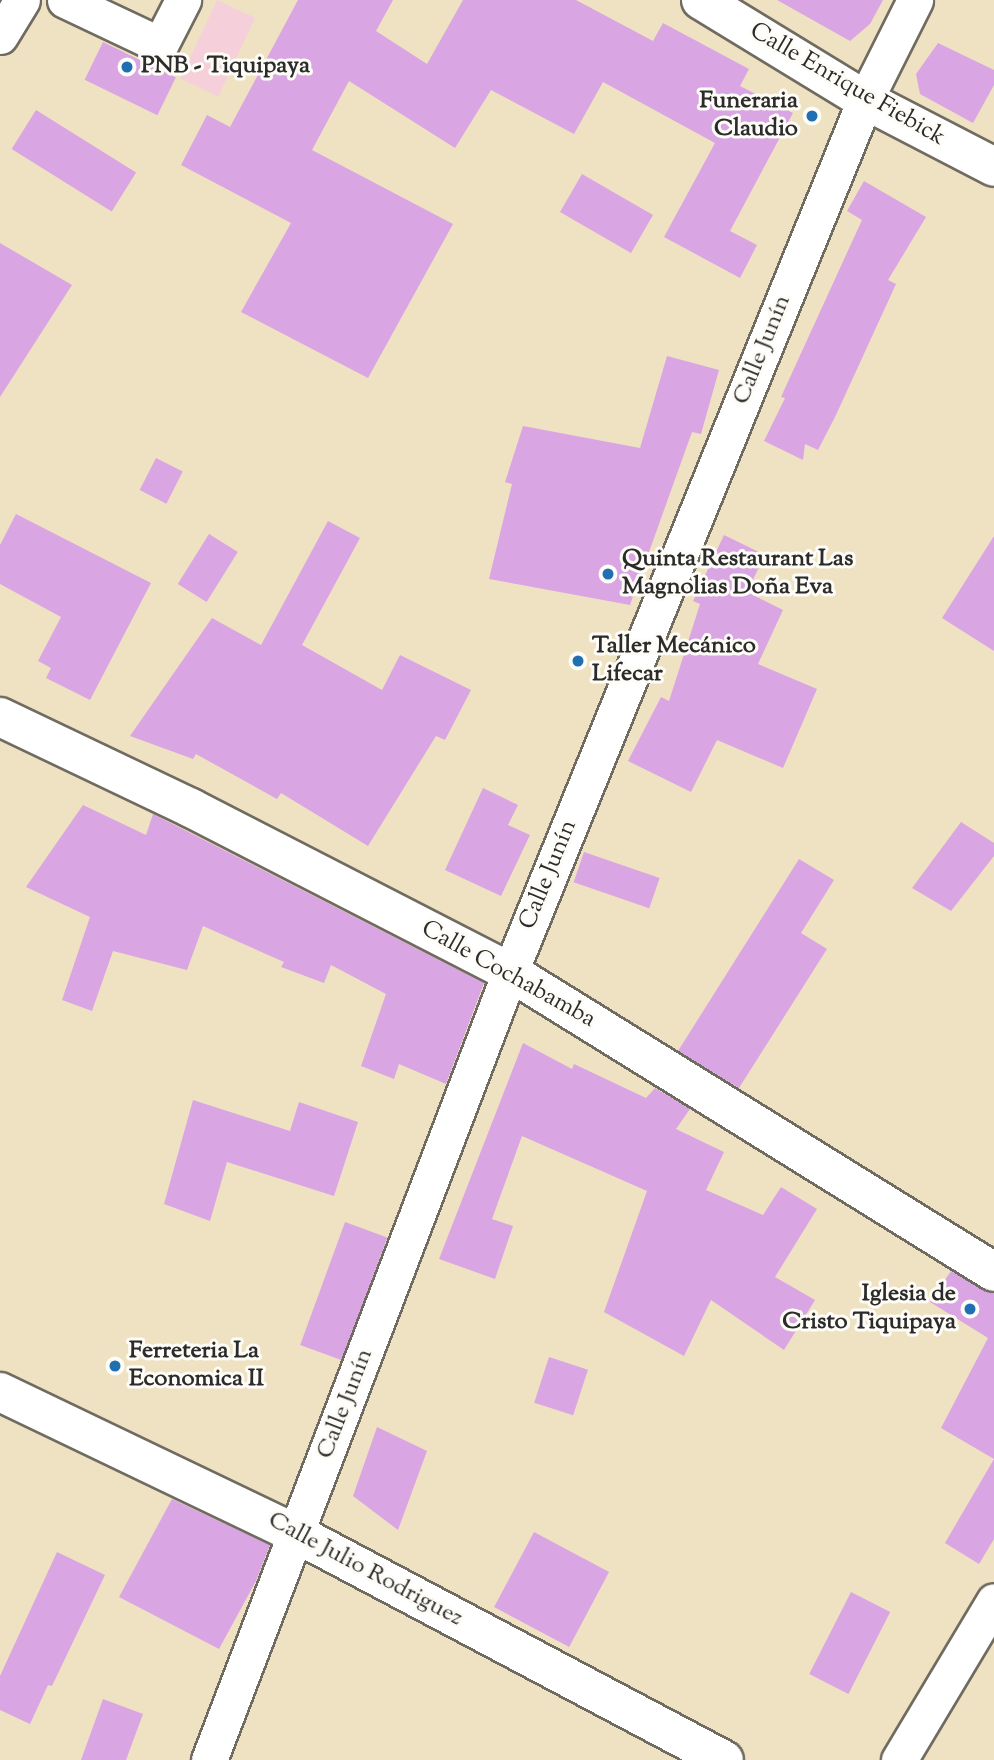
<!DOCTYPE html>
<meta charset="utf-8">
<style>
body{margin:0}
#map{position:relative;width:994px;height:1760px;overflow:hidden;background:#efe2c3;font-family:"Sorts Mill Goudy",serif}
div>[style]{position:absolute}
.built>*{inset:0;background:#f5cfda;transform-origin:0 0}
.building>*{inset:0;background:#daa5e3;transform-origin:0 0}
.roads{filter:drop-shadow(2px 0 #706b60) drop-shadow(-2px 0 #706b60) drop-shadow(0 2px #706b60) drop-shadow(0 -2px #706b60)}
.minor>*{height:35px;margin:-17.5px;padding:0 17.5px;transform-origin:17.5px;border-radius:17.5px;background:#fff}
.secondary>*{height:38px;margin:-19px;padding:0 19px;transform-origin:19px;border-radius:19px;background:#fff}
.primary>*{height:38px;margin:-19px;padding:0 19px;transform-origin:19px;border-radius:19px;background:#fff}
.dots>*{width:19px;height:19px;translate:-50% -50%;box-sizing:border-box;border:4px solid #fdfcf7;border-radius:50%}
span{translate:-50% -50%;white-space:nowrap;text-align:center;line-height:1.15;-webkit-text-stroke:6px #fdfcf7;paint-order:stroke}
.poi-label{font-size:24px;color:#2b2b2b;font-weight:700}
.left{translate:0 -50%;text-align:left}
.right{translate:-100% -50%;text-align:right}
.street-label{font-size:24px;color:#2b2b2b}
</style>
<div id="map">
<div class="built">
<div style="left:217px;top:0;width:42px;height:87px;rotate:25deg"></div>
</div>
<div class="building">
<div style="clip-path:polygon(298px 0,393px 0,376px 31px,427px 64px,463px 0,576px 0,653px 41px,663px 23px,749px 69px,740px 86px,793px 113px,730px 231px,757px 245px,740px 278px,664px 237px,715px 143px,603px 82px,574px 134px,491px 90px,455px 148px,349px 81px,312px 150px,453px 224px,368px 378px,241px 312px,291px 223px,181px 165px,207px 115px,230px 127px)"></div>
<div style="clip-path:polygon(777px 0,883px 0,870px 24px,850px 41px)"></div>
<div style="left:103px;top:42px;width:81px;height:42px;rotate:26deg"></div>
<div style="clip-path:polygon(938px 43px,994px 70px,994px 85px,973px 123px,920px 94px,916px 74px)"></div>
<div style="left:36px;top:110px;width:118px;height:46px;rotate:32deg"></div>
<div style="left:582px;top:174px;width:82px;height:44px;rotate:30deg"></div>
<div style="clip-path:polygon(864px 181px,926px 217px,888px 280px,896px 284px,836px 415px,818px 450px,805px 444px,803px 460px,764px 441px,785px 398px,781px 397px,862px 220px,847px 211px)"></div>
<div style="clip-path:polygon(0 243px,72px 285px,0 397px)"></div>
<div style="clip-path:polygon(667px 356px,719px 370px,701px 434px,692px 432px,630px 605px,489px 579px,512px 484px,505px 482px,523px 426px,640px 448px)"></div>
<div style="left:156px;top:458px;width:30px;height:36px;rotate:27deg"></div>
<div style="clip-path:polygon(16px 514px,151px 583px,90px 700px,46px 678px,51px 668px,38px 661px,61px 617px,0 584px,0 545px)"></div>
<div style="clip-path:polygon(328px 521px,360px 538px,302px 645px,382px 690px,400px 655px,471px 690px,445px 740px,436px 736px,368px 846px,281px 793px,277px 799px,196px 754px,193px 759px,130px 736px,212px 618px,261px 645px)"></div>
<div style="left:209px;top:534px;width:34px;height:59px;rotate:32deg"></div>
<div style="clip-path:polygon(724px 535px,765px 555px,747px 592px,783px 610px,758px 664px,817px 689px,783px 768px,717px 740px,691px 792px,628px 761px,661px 697px,669px 701px,700px 604px,693px 601px)"></div>
<div style="clip-path:polygon(994px 536px,994px 651px,942px 618px)"></div>
<div style="clip-path:polygon(483px 788px,518px 805px,508px 825px,530px 835px,501px 896px,445px 870px)"></div>
<div style="clip-path:polygon(83px 805px,146px 835px,153px 814px,484px 983px,446px 1084px,399px 1064px,394px 1079px,361px 1066px,386px 994px,331px 965px,324px 983px,281px 967px,284px 962px,203px 926px,187px 970px,113px 951px,92px 1011px,62px 1000px,90px 917px,26px 887px)"></div>
<div style="clip-path:polygon(961px 822px,994px 843px,994px 856px,951px 911px,912px 888px)"></div>
<div style="left:584px;top:852px;width:80px;height:32px;rotate:19deg"></div>
<div style="clip-path:polygon(799px 859px,834px 880px,801px 933px,827px 949px,739px 1088px,678px 1051px)"></div>
<div style="clip-path:polygon(523px 1043px,572px 1069px,574px 1064px,646px 1098px,655px 1088px,690px 1109px,676px 1129px,724px 1152px,706px 1190px,763px 1215px,781px 1187px,817px 1209px,775px 1277px,815px 1300px,784px 1350px,711px 1300px,684px 1356px,604px 1312px,647px 1191px,522px 1136px,492px 1219px,513px 1226px,495px 1279px,439px 1259px)"></div>
<div style="clip-path:polygon(193px 1100px,290px 1131px,299px 1102px,358px 1122px,334px 1196px,227px 1162px,210px 1221px,164px 1204px)"></div>
<div style="left:345px;top:1222px;width:45px;height:131px;rotate:20deg"></div>
<div style="clip-path:polygon(951px 1271px,994px 1294px,994px 1539px,979px 1564px,945px 1543px,994px 1459px,941px 1428px,988px 1338px,930px 1302px)"></div>
<div style="left:549px;top:1357px;width:41px;height:48px;rotate:18deg"></div>
<div style="clip-path:polygon(377px 1427px,427px 1451px,398px 1530px,353px 1496px)"></div>
<div style="clip-path:polygon(172px 1499px,270px 1545px,256px 1581px,219px 1649px,119px 1597px)"></div>
<div style="left:534px;top:1532px;width:85px;height:85px;rotate:28deg"></div>
<div style="clip-path:polygon(57px 1552px,105px 1575px,52px 1686px,48px 1685px,30px 1724px,0 1710px,0 1676px)"></div>
<div style="left:851px;top:1592px;width:44px;height:92px;rotate:27deg"></div>
<div style="clip-path:polygon(103px 1699px,143px 1714px,126px 1760px,81px 1760px)"></div>
</div>
<div class="roads">
<div class="minor">
<div style="left:65px;top:0;width:105px;rotate:25.3deg"></div>
<div style="left:160px;top:45px;width:51px;rotate:-62.9deg"></div>
<div style="left:0;top:36px;width:42px;rotate:-58.6deg"></div>
<div style="left:209px;top:1760px;width:844px;rotate:-69.09deg"></div>
<div style="left:510px;top:972px;width:941px;rotate:-67.85deg"></div>
<div style="left:865px;top:100px;width:112px;rotate:-63.4deg"></div>
<div style="left:899px;top:1760px;width:185px;rotate:-59.1deg"></div>
</div>
<div class="secondary">
<div style="left:0;top:1392px;width:329px;rotate:25.6deg"></div>
<div style="left:297px;top:1534px;width:483px;rotate:27.9deg"></div>
</div>
<div class="primary">
<div style="left:701px;top:0;width:192px;rotate:31.4deg"></div>
<div style="left:865px;top:100px;width:145px;rotate:27.4deg"></div>
<div style="left:0;top:717px;width:212px;rotate:25.5deg"></div>
<div style="left:191px;top:808px;width:359px;rotate:27.2deg"></div>
<div style="left:510px;top:972px;width:569px;rotate:31.79deg"></div>
</div>
</div>
<div class="dots">
<div style="left:127px;top:67px;background:#1f6fb2"></div>
<div style="left:812px;top:116px;background:#1f6fb2"></div>
<div style="left:608px;top:574px;background:#1f6fb2"></div>
<div style="left:578px;top:661px;background:#1f6fb2"></div>
<div style="left:970px;top:1309px;background:#1f6fb2"></div>
<div style="left:115px;top:1366px;background:#1f6fb2"></div>
</div>
<div class="poi-label">
<span class="left" style="left:141px;top:67px">PNB - Tiquipaya</span>
<span class="right" style="left:798px;top:116px">Funeraria<br>Claudio</span>
<span class="left" style="left:622px;top:574px">Quinta Restaurant Las<br>Magnolias Doña Eva</span>
<span class="left" style="left:592px;top:661px">Taller Mecánico<br>Lifecar</span>
<span class="right" style="left:956px;top:1309px">Iglesia de<br>Cristo Tiquipaya</span>
<span class="left" style="left:129px;top:1366px">Ferreteria La<br>Economica II</span>
</div>
<div class="street-label">
<span style="left:847px;top:85px;rotate:30deg">Calle Enrique Fiebick</span>
<span style="left:763px;top:350px;rotate:-68deg">Calle Junín</span>
<span style="left:549px;top:875px;rotate:-68deg">Calle Junín</span>
<span style="left:508px;top:975px;rotate:29deg">Calle Cochabamba</span>
<span style="left:346px;top:1404px;rotate:-69deg">Calle Junín</span>
<span style="left:365px;top:1570px;rotate:28deg">Calle Julio Rodriguez</span>
</div>
</div>
